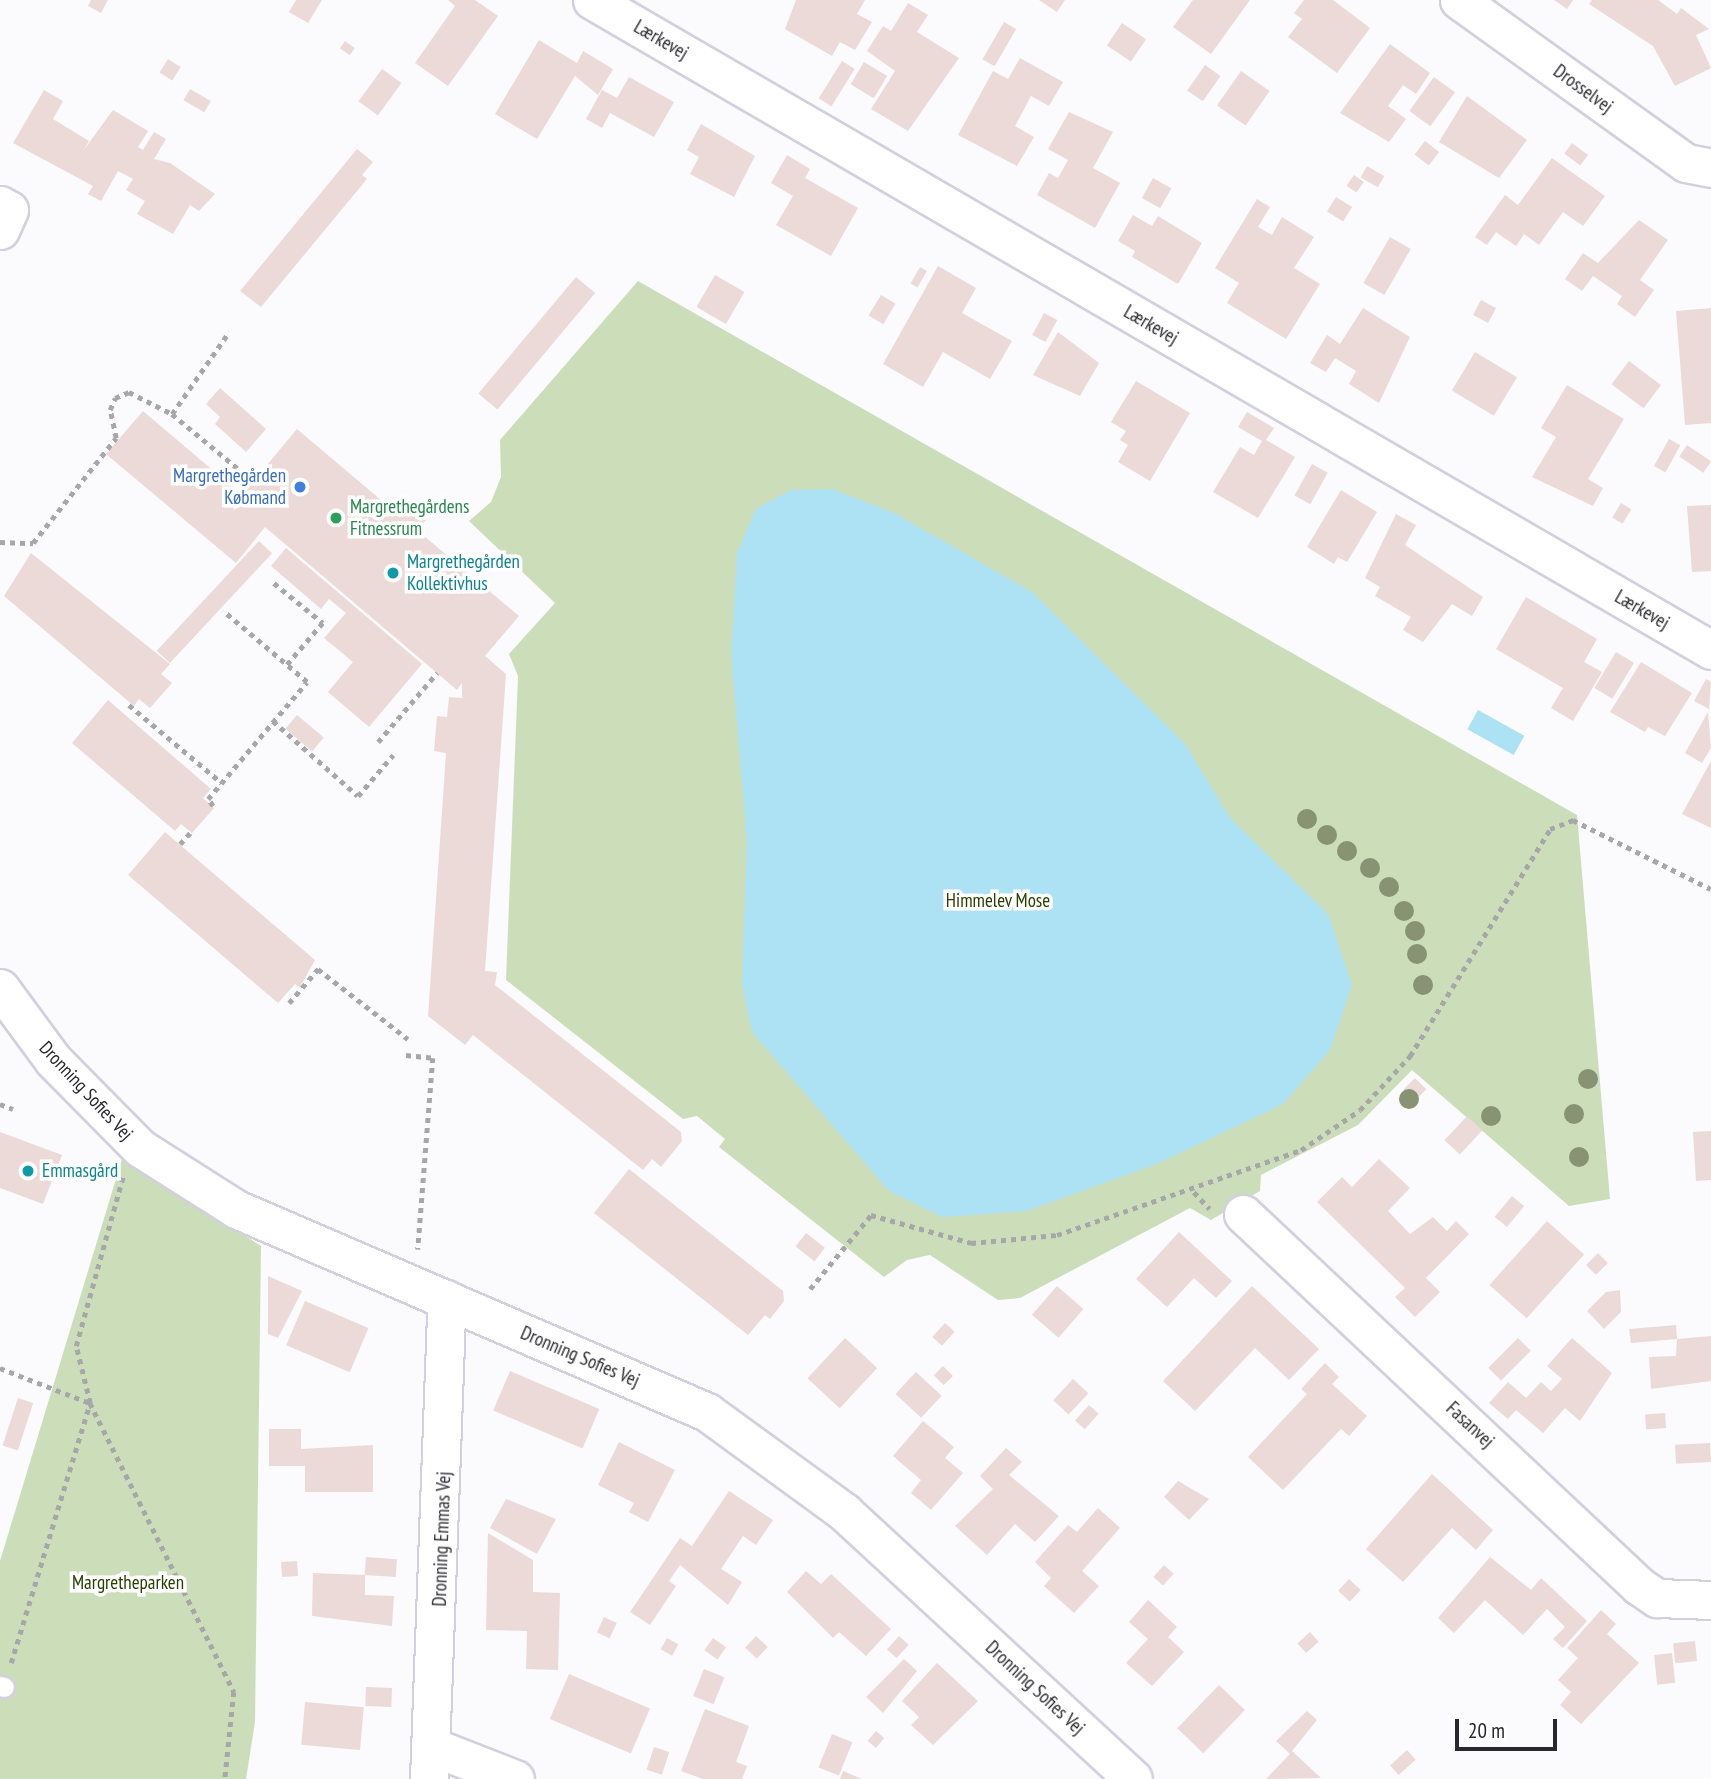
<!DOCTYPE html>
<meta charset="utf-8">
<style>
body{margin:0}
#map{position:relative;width:1711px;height:1779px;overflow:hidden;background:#fbfafd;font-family:"PT Sans Narrow",sans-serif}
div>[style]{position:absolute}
.green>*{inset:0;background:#ccdeb9}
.water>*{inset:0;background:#ade1f4;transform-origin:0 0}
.building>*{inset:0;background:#ebdad8;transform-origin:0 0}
.path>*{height:4.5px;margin-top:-2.25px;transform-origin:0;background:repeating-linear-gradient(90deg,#a7a6a9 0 5px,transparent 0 10px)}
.roads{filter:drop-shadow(2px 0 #d2d0de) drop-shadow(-2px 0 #d2d0de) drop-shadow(0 2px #d2d0de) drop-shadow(0 -2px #d2d0de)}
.lane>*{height:19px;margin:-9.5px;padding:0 9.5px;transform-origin:9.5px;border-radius:9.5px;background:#fff}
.street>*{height:37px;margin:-18.5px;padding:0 18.5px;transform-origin:18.5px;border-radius:18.5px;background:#fff}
.trees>*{width:20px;height:20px;margin:-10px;border-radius:50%;background:#879372}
.dots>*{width:19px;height:19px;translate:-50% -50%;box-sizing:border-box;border:4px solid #fff;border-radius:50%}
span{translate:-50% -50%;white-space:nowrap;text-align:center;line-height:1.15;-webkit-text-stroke:7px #fff;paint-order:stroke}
.street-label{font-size:19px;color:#28272c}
.shop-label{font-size:19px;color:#366cbe}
.right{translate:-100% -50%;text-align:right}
.leisure-label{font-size:19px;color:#27864d}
.left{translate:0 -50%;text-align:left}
.culture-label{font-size:19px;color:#0d838f}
.park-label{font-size:19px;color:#283f00}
.scale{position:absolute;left:1455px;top:1719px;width:102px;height:32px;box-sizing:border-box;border:4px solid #28272c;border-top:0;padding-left:9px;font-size:21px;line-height:24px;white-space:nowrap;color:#28272c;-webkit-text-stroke:5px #fff;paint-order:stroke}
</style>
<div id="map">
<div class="green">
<div style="clip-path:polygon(638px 281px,1577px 815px,1610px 1199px,1569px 1206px,1412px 1070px,1358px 1125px,1261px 1175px,1260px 1191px,1211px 1220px,1190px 1208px,1020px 1298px,998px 1300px,930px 1255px,907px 1260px,884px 1277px,719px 1147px,725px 1139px,697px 1116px,683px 1119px,506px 980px,518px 676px,509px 654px,555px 603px,469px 521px,491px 502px,501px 477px,500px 440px)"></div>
<div style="clip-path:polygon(122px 1159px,261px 1246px,255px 1722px,246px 1779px,0 1779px,0 1561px)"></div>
</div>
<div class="water">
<div style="clip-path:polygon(832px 489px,896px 514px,1032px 592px,1185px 744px,1230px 818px,1328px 914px,1352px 985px,1330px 1050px,1283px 1104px,1159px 1163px,1027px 1211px,942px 1217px,889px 1191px,752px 1032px,742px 984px,747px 840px,731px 654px,737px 553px,756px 509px,791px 490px)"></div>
<div style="left:1478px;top:710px;width:53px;height:22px;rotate:29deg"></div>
</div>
<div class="building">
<div style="clip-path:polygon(91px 0,108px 0,101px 13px,88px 6px)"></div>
<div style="clip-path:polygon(296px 0,322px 0,308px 23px,289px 12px)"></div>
<div style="clip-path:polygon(448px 0,475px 0,498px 16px,448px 86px,415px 63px,455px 6px)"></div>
<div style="clip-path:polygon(796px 0,865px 0,857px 14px,872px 22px,855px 50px,840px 42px,832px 56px,785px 29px)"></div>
<div style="clip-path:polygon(1039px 0,1065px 0,1057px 12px)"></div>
<div style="clip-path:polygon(1193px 0,1250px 0,1211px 54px,1173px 27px)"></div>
<div style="clip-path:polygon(1304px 0,1333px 0,1370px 28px,1337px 73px,1288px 37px,1302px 19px,1294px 13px)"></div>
<div style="clip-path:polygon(1554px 0,1573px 0,1567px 9px)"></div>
<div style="clip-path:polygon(1592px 0,1658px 0,1677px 14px,1681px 8px,1709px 29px,1696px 35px,1711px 68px,1675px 86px,1653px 46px,1589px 4px)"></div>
<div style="clip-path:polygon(908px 3px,928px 15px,917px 32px,959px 58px,908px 131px,871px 109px,895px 71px,867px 51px,883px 26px,891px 31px)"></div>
<div style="left:1004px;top:22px;width:14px;height:43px;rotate:30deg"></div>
<div style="left:1122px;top:23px;width:29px;height:27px;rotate:34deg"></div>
<div style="clip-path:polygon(539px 40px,577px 63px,583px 51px,613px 69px,598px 95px,575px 76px,537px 139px,495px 114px)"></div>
<div style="left:345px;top:41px;width:12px;height:9px;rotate:35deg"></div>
<div style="clip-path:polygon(1390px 44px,1430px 73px,1416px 94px,1403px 85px,1388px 106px,1406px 119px,1389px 142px,1340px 113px)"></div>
<div style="clip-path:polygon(1020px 58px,1063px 82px,1049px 106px,1031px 96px,1015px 126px,1034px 137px,1017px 166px,958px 135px,993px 71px,1008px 79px)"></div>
<div style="left:168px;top:59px;width:15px;height:16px;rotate:32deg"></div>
<div style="left:842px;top:61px;width:15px;height:44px;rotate:32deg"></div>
<div style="left:864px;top:62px;width:27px;height:26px;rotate:31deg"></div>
<div style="left:1205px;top:65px;width:19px;height:31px;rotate:35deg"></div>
<div style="left:382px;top:69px;width:24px;height:40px;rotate:36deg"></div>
<div style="left:1241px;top:71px;width:35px;height:42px;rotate:35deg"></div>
<div style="clip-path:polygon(629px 77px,674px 102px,654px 137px,610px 113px,602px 128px,586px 119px,602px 90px,617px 98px)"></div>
<div style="left:1434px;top:77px;width:26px;height:42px;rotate:36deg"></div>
<div style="left:190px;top:89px;width:24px;height:13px;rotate:30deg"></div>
<div style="clip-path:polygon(44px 90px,63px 101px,53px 119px,89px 141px,83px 151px,113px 110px,148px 131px,138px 147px,143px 150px,154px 132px,166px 139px,154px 159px,170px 163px,215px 194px,199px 211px,190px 205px,173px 234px,137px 214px,145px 201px,126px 190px,133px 179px,118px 171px,101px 201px,88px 194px,93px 186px,13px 143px)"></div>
<div style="clip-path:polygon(1467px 96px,1527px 140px,1499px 178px,1439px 142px)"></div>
<div style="clip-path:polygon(1069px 112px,1113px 132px,1093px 168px,1120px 183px,1095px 228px,1037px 195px,1049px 173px,1058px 178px,1068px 160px,1048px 149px)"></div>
<div style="clip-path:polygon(701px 124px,755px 156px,734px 197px,690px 174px,699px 157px,687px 150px)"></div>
<div style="left:1425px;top:141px;width:18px;height:17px;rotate:38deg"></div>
<div style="left:1572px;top:143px;width:20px;height:13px;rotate:37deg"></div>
<div style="clip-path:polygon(357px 149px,373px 162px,362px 175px,367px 179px,261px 307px,240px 291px)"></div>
<div style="clip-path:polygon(787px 155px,810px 169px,805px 178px,858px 208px,831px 256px,776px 225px,793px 196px,771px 183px)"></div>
<div style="clip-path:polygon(1552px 158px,1605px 196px,1583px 226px,1563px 212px,1539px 245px,1524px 234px,1516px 246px,1496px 232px,1487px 245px,1475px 237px,1505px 195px,1518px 205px)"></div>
<div style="left:1367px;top:166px;width:20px;height:13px;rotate:30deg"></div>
<div style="left:1354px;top:175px;width:12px;height:13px;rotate:35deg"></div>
<div style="left:1153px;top:178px;width:21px;height:23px;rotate:29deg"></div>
<div style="left:1336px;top:197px;width:19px;height:17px;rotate:32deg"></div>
<div style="clip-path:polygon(1257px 199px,1270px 207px,1258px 227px,1272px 235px,1282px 217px,1314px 237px,1294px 268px,1320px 284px,1286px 339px,1227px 303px,1239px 283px,1215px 268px)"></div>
<div style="clip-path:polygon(1133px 215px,1152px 226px,1158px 216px,1202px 243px,1178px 284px,1132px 257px,1135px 251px,1118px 241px)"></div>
<div style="clip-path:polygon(1639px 220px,1668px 240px,1640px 280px,1654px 290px,1635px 317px,1617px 304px,1622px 296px,1593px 276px,1582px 291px,1565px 279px,1583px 253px,1598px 263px)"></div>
<div style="left:1390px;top:237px;width:24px;height:53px;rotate:30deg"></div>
<div style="clip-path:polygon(938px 266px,976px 288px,962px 313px,1012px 341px,990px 379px,943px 352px,923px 387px,883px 364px)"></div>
<div style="left:920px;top:267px;width:8px;height:19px;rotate:30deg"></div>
<div style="left:715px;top:275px;width:34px;height:37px;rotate:30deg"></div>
<div style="left:576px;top:277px;width:25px;height:152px;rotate:40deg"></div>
<div style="left:881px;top:295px;width:17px;height:24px;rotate:31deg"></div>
<div style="left:1481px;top:300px;width:17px;height:17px;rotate:28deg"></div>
<div style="clip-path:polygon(1363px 308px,1410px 337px,1379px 403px,1349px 384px,1356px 371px,1335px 358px,1326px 372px,1310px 363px,1327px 335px,1340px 344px)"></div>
<div style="clip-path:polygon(1711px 308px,1711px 423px,1685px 425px,1676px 311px)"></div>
<div style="left:1044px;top:313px;width:15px;height:25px;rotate:28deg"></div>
<div style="clip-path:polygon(1058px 332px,1099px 363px,1080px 396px,1033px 375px)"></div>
<div style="left:1475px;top:352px;width:49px;height:45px;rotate:31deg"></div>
<div style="left:1629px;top:361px;width:40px;height:29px;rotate:37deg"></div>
<div style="clip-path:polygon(1136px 381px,1190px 413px,1150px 481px,1118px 462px,1128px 445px,1120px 440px,1126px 431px,1111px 422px)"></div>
<div style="clip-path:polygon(1567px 385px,1624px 419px,1588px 479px,1603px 488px,1593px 506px,1532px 477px,1556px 437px,1541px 428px)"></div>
<div style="clip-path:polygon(220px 388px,266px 429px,246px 452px,215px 424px,220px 417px,206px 404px)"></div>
<div style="clip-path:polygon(143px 411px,242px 495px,297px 429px,394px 511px,403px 500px,426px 520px,417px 530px,519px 616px,485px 656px,506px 674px,485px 971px,497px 972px,495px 985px,681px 1132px,682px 1141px,661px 1167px,652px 1159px,643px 1170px,473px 1035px,465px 1045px,428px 1016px,446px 753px,434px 751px,437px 716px,447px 717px,449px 697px,462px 698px,462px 683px,457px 690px,265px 527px,236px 563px,106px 454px)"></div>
<div style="clip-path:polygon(1247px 412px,1274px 428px,1266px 440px,1295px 457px,1258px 518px,1213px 492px,1240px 447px,1254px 455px,1262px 441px,1238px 427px)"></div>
<div style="left:1669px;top:439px;width:13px;height:31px;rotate:29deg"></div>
<div style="left:1687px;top:445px;width:29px;height:14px;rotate:34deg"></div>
<div style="left:1312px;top:464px;width:18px;height:36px;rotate:29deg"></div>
<div style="clip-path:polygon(1341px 490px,1377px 512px,1347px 562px,1338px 557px,1334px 564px,1307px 547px)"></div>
<div style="left:1621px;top:503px;width:12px;height:17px;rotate:31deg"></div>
<div style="clip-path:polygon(1711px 505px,1711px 571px,1692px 572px,1687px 506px)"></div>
<div style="clip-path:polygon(1396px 514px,1416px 525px,1405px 545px,1483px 597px,1472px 616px,1452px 604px,1423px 642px,1403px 630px,1411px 617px,1375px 596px,1380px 587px,1365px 578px)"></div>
<div style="left:259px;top:541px;width:18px;height:150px;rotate:43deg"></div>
<div style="clip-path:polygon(286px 548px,422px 664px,369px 727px,328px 692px,353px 662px,324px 638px,346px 613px,329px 599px,321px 609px,271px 566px)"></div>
<div style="clip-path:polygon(31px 553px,170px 664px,161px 674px,172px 683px,150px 708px,139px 699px,134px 706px,4px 596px)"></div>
<div style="clip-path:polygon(1526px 597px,1597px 639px,1584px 662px,1602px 672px,1573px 721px,1551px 708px,1563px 688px,1496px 649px)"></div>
<div style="left:1616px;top:652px;width:21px;height:42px;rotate:31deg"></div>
<div style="clip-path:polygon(1641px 662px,1692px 693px,1665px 736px,1648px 727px,1645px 732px,1610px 712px)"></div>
<div style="clip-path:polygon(1706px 679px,1711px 682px,1709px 709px,1694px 701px)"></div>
<div style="clip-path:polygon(108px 700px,211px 789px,203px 798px,214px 808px,192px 833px,181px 824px,175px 831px,72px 743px)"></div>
<div style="clip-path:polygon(1708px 712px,1711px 748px,1702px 763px,1685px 753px)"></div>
<div style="left:297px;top:715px;width:35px;height:18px;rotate:40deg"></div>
<div style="clip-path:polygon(1711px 761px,1711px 828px,1682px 814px)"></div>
<div style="clip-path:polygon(165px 832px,315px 960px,300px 987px,295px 984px,278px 1003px,128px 875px)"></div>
<div style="left:1415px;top:1078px;width:16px;height:17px;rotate:45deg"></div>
<div style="left:1467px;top:1116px;width:21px;height:33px;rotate:43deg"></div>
<div style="clip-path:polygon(1711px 1131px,1711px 1180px,1696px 1181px,1693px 1132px)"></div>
<div style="clip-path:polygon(0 1132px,62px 1155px,43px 1204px,0 1188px)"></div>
<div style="clip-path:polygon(1379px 1159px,1410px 1188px,1388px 1211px,1410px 1234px,1433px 1217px,1447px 1231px,1456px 1221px,1469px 1234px,1426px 1278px,1440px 1292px,1415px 1317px,1395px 1297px,1405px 1288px,1317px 1202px,1342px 1177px,1352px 1187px)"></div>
<div style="clip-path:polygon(629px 1169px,783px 1291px,784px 1301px,770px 1319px,765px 1315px,748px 1335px,594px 1213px)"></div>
<div style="left:1512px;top:1196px;width:16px;height:27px;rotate:40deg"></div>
<div style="left:1547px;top:1221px;width:50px;height:86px;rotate:42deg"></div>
<div style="clip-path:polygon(1179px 1232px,1232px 1281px,1216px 1298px,1194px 1278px,1167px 1307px,1136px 1279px)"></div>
<div style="left:806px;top:1233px;width:24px;height:17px;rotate:38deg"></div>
<div style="left:1598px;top:1253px;width:14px;height:17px;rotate:45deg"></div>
<div style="clip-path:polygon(268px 1276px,302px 1291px,278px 1338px,268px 1334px)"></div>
<div style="left:1057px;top:1286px;width:35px;height:38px;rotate:41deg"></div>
<div style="clip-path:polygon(1252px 1286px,1319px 1349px,1289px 1380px,1255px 1348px,1195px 1411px,1163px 1381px)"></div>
<div style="clip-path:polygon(1620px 1290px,1621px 1312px,1604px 1329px,1587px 1311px,1606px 1292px)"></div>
<div style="left:305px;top:1301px;width:69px;height:48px;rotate:23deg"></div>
<div style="left:945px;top:1323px;width:13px;height:19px;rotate:42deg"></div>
<div style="clip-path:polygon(1676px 1325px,1677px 1339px,1711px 1336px,1711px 1381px,1651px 1389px,1649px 1357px,1676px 1356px,1677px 1339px,1631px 1343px,1629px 1329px)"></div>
<div style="left:845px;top:1338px;width:44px;height:55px;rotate:43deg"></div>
<div style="left:1518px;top:1338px;width:18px;height:42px;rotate:45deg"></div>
<div style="clip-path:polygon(1572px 1338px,1612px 1373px,1580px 1421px,1565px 1408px,1543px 1433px,1516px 1410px,1508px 1419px,1489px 1403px,1508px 1382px,1526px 1398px,1541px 1382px,1551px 1391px,1562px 1379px,1547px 1366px)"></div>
<div style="clip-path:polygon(1325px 1363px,1339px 1377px,1332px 1384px,1367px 1416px,1349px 1436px,1341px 1429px,1283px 1490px,1248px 1457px,1307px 1394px,1301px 1389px)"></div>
<div style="left:943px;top:1366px;width:14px;height:13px;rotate:45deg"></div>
<div style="left:510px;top:1371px;width:97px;height:43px;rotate:23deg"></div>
<div style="left:916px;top:1372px;width:35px;height:30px;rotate:43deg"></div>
<div style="left:1073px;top:1379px;width:21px;height:29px;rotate:43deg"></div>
<div style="left:18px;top:1398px;width:16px;height:50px;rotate:18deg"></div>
<div style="left:1089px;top:1405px;width:13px;height:21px;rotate:42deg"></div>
<div style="left:1665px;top:1413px;width:15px;height:20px;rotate:86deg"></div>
<div style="clip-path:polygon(923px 1421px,954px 1447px,945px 1458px,963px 1473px,931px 1510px,911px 1493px,921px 1480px,893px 1456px)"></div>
<div style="clip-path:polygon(269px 1429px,301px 1429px,301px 1449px,373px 1445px,373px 1492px,305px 1492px,305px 1466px,269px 1466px)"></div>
<div style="clip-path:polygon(619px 1442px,675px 1470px,648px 1522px,629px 1512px,634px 1503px,598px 1485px)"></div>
<div style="left:1710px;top:1443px;width:19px;height:35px;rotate:87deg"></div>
<div style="clip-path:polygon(1006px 1448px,1022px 1462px,1009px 1475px,1059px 1516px,1035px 1542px,1015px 1524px,987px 1555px,955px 1526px,993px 1489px,980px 1476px)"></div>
<div style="clip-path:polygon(1432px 1474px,1493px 1530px,1476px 1550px,1452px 1528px,1403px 1582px,1366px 1549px)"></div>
<div style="clip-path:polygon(1178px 1481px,1209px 1499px,1189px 1520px,1164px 1497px)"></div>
<div style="clip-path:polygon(729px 1491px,773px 1520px,756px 1545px,743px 1536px,721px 1569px,742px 1582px,728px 1605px,680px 1565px,669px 1581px,676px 1586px,650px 1625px,630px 1612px,680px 1538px,692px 1546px)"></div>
<div style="clip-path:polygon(506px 1499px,556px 1519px,537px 1554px,490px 1528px)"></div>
<div style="clip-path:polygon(1098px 1508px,1120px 1528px,1082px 1571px,1099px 1586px,1074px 1613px,1044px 1586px,1051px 1578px,1035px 1562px,1068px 1525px,1077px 1532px)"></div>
<div style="clip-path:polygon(488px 1533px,533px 1560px,533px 1592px,560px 1593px,558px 1670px,526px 1669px,527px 1631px,486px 1630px)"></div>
<div style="left:366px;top:1557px;width:31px;height:18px;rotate:4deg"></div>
<div style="clip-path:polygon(1490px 1557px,1531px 1590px,1541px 1578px,1587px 1621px,1563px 1648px,1553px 1639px,1565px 1627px,1547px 1609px,1523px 1635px,1485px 1600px,1454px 1633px,1438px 1618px)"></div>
<div style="left:297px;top:1561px;width:15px;height:16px;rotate:86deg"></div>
<div style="left:1164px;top:1565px;width:13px;height:16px;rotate:42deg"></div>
<div style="clip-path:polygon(806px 1571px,821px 1584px,831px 1574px,891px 1629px,866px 1656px,839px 1632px,833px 1638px,787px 1592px)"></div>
<div style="clip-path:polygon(313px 1573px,365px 1575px,365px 1595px,394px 1596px,392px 1626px,312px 1616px)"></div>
<div style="left:1349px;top:1579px;width:16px;height:16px;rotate:43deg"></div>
<div style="clip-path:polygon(1148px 1600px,1177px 1627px,1168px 1637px,1184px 1652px,1152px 1686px,1126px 1663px,1148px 1639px,1129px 1622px)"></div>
<div style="clip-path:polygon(1601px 1610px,1616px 1624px,1607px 1634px,1639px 1663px,1581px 1724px,1560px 1705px,1571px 1692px,1558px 1680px,1578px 1658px,1567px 1648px)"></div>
<div style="left:604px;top:1617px;width:14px;height:17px;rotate:25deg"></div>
<div style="left:1310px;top:1632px;width:13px;height:17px;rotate:48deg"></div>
<div style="left:756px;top:1636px;width:16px;height:16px;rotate:43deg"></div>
<div style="left:899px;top:1636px;width:13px;height:18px;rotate:42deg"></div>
<div style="left:667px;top:1638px;width:13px;height:13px;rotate:29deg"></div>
<div style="left:713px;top:1638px;width:16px;height:15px;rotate:35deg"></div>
<div style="left:1695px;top:1641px;width:20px;height:22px;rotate:84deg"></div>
<div style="left:1672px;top:1653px;width:30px;height:18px;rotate:84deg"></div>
<div style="clip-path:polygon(904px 1659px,917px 1671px,883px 1713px,866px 1697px)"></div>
<div style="clip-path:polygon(937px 1663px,978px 1701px,933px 1745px,911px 1725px,919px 1717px,902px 1701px)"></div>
<div style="left:704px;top:1669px;width:22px;height:29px;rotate:22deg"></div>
<div style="left:569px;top:1674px;width:88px;height:49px;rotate:23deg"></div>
<div style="left:1219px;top:1685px;width:36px;height:60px;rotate:44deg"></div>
<div style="left:366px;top:1687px;width:26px;height:19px;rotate:2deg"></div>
<div style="left:305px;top:1702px;width:59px;height:43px;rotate:5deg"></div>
<div style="clip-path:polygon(705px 1709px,749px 1726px,736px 1762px,747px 1766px,742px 1779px,703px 1779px,681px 1771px)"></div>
<div style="clip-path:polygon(1307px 1711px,1317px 1720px,1292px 1751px,1321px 1778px,1266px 1779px,1290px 1754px,1276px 1741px)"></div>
<div style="left:876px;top:1731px;width:11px;height:13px;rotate:41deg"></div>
<div style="left:832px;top:1734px;width:22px;height:36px;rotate:22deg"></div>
<div style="left:654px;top:1747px;width:16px;height:24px;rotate:18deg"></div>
<div style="left:1407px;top:1750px;width:13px;height:23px;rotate:48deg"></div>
<div style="clip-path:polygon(843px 1771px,862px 1779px,840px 1779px)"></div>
</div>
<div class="path">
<div style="left:172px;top:414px;width:105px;rotate:39.6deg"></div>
<div style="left:0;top:542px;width:33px;rotate:2deg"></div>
<div style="left:33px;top:543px;width:134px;rotate:-51.7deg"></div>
<div style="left:116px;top:438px;width:29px;rotate:-102deg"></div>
<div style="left:110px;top:410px;width:13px;rotate:-67deg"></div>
<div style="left:115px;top:398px;width:15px;rotate:-23deg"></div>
<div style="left:129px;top:392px;width:48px;rotate:27.1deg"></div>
<div style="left:172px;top:414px;width:100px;rotate:-55.2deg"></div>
<div style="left:274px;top:583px;width:63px;rotate:39.2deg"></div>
<div style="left:323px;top:623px;width:55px;rotate:130.6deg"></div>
<div style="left:129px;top:705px;width:121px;rotate:40deg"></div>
<div style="left:273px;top:721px;width:113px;rotate:41.4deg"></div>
<div style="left:358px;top:796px;width:54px;rotate:-49.5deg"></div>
<div style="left:378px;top:742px;width:91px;rotate:-49.5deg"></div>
<div style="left:213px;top:806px;width:9px;rotate:-126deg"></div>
<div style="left:208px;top:799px;width:153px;rotate:-49.8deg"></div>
<div style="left:307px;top:682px;width:110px;rotate:-139.8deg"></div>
<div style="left:180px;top:844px;width:15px;rotate:-48deg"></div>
<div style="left:289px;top:1003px;width:45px;rotate:-49.5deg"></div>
<div style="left:318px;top:969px;width:114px;rotate:37.9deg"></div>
<div style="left:406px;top:1055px;width:27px;rotate:6deg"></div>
<div style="left:433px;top:1058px;width:192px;rotate:94.5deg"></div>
<div style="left:0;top:1104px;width:14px;rotate:21deg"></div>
<div style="left:1194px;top:1192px;width:23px;rotate:47deg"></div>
<div style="left:810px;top:1289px;width:96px;rotate:-50.5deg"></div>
<div style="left:871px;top:1215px;width:104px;rotate:15.6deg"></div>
<div style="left:971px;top:1243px;width:86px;rotate:-5.3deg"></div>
<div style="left:1057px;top:1235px;width:258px;rotate:-19.2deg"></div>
<div style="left:1301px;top:1150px;width:71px;rotate:-34.1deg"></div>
<div style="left:1360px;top:1110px;width:74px;rotate:-47.2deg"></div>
<div style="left:1410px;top:1056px;width:267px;rotate:-58.3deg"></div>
<div style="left:1550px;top:829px;width:25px;rotate:-21deg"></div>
<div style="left:1573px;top:820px;width:154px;rotate:26.6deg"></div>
<div style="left:0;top:1368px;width:97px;rotate:21.3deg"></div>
<div style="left:90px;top:1403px;width:323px;rotate:63.5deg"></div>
<div style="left:234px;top:1692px;width:87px;rotate:95.9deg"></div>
<div style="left:11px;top:1663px;width:272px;rotate:-73.1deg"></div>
<div style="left:90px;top:1403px;width:59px;rotate:-103.8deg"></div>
<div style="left:76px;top:1346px;width:175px;rotate:-74.5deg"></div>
</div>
<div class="roads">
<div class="lane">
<div style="left:0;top:1686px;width:4px;rotate:14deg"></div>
</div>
<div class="street">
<div style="left:592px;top:0;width:1294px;rotate:30.15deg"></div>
<div style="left:1459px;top:0;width:279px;rotate:35.7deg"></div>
<div style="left:1686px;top:163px;width:25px;rotate:11deg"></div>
<div style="left:0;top:205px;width:10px;rotate:29deg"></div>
<div style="left:9px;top:210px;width:22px;rotate:114deg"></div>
<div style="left:0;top:988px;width:89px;rotate:53.6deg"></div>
<div style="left:53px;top:1060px;width:124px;rotate:45.3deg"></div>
<div style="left:140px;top:1148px;width:114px;rotate:32.4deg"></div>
<div style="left:236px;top:1209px;width:513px;rotate:23.32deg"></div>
<div style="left:707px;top:1412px;width:170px;rotate:36.1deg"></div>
<div style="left:844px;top:1512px;width:393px;rotate:42.7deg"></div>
<div style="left:1243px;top:1214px;width:543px;rotate:43.21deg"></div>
<div style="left:1639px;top:1586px;width:22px;rotate:34deg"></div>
<div style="left:1657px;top:1598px;width:54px;rotate:2.1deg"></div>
<div style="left:433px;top:1747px;width:88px;rotate:21.3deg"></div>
<div style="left:429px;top:1779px;width:480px;rotate:-87.9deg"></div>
</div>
</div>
<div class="trees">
<div style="left:1307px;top:819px"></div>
<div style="left:1327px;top:835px"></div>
<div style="left:1347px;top:851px"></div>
<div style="left:1370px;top:868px"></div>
<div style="left:1389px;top:887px"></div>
<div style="left:1404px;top:911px"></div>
<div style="left:1415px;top:931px"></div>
<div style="left:1417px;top:954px"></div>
<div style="left:1423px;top:985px"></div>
<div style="left:1588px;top:1079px"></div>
<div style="left:1409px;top:1099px"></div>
<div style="left:1574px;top:1114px"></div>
<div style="left:1491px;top:1116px"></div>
<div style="left:1579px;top:1157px"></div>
</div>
<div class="dots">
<div style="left:300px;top:487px;background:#3f7fe0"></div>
<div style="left:336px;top:518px;background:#2e9e5b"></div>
<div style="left:393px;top:573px;background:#0f9aa8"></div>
<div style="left:28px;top:1171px;background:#0f9aa8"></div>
</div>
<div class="street-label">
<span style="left:661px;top:40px;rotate:30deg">Lærkevej</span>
<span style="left:1583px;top:89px;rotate:36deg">Drosselvej</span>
<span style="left:1151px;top:325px;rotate:30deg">Lærkevej</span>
<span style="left:1642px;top:610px;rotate:30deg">Lærkevej</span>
<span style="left:86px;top:1091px;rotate:47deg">Dronning Sofies Vej</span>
<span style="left:580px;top:1357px;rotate:23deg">Dronning Sofies Vej</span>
<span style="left:1470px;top:1425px;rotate:43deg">Fasanvej</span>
<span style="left:442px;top:1539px;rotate:-88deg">Dronning Emmas Vej</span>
<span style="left:1035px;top:1688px;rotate:43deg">Dronning Sofies Vej</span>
</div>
<div class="shop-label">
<span class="right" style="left:286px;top:487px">Margrethegården<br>Købmand</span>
</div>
<div class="leisure-label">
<span class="left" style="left:350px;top:518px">Margrethegårdens<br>Fitnessrum</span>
</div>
<div class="culture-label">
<span class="left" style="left:407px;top:573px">Margrethegården<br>Kollektivhus</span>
<span class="left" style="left:42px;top:1171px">Emmasgård</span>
</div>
<div class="park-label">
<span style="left:998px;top:901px">Himmelev Mose</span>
<span style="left:128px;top:1583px">Margretheparken</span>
</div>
<div class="scale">20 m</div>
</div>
